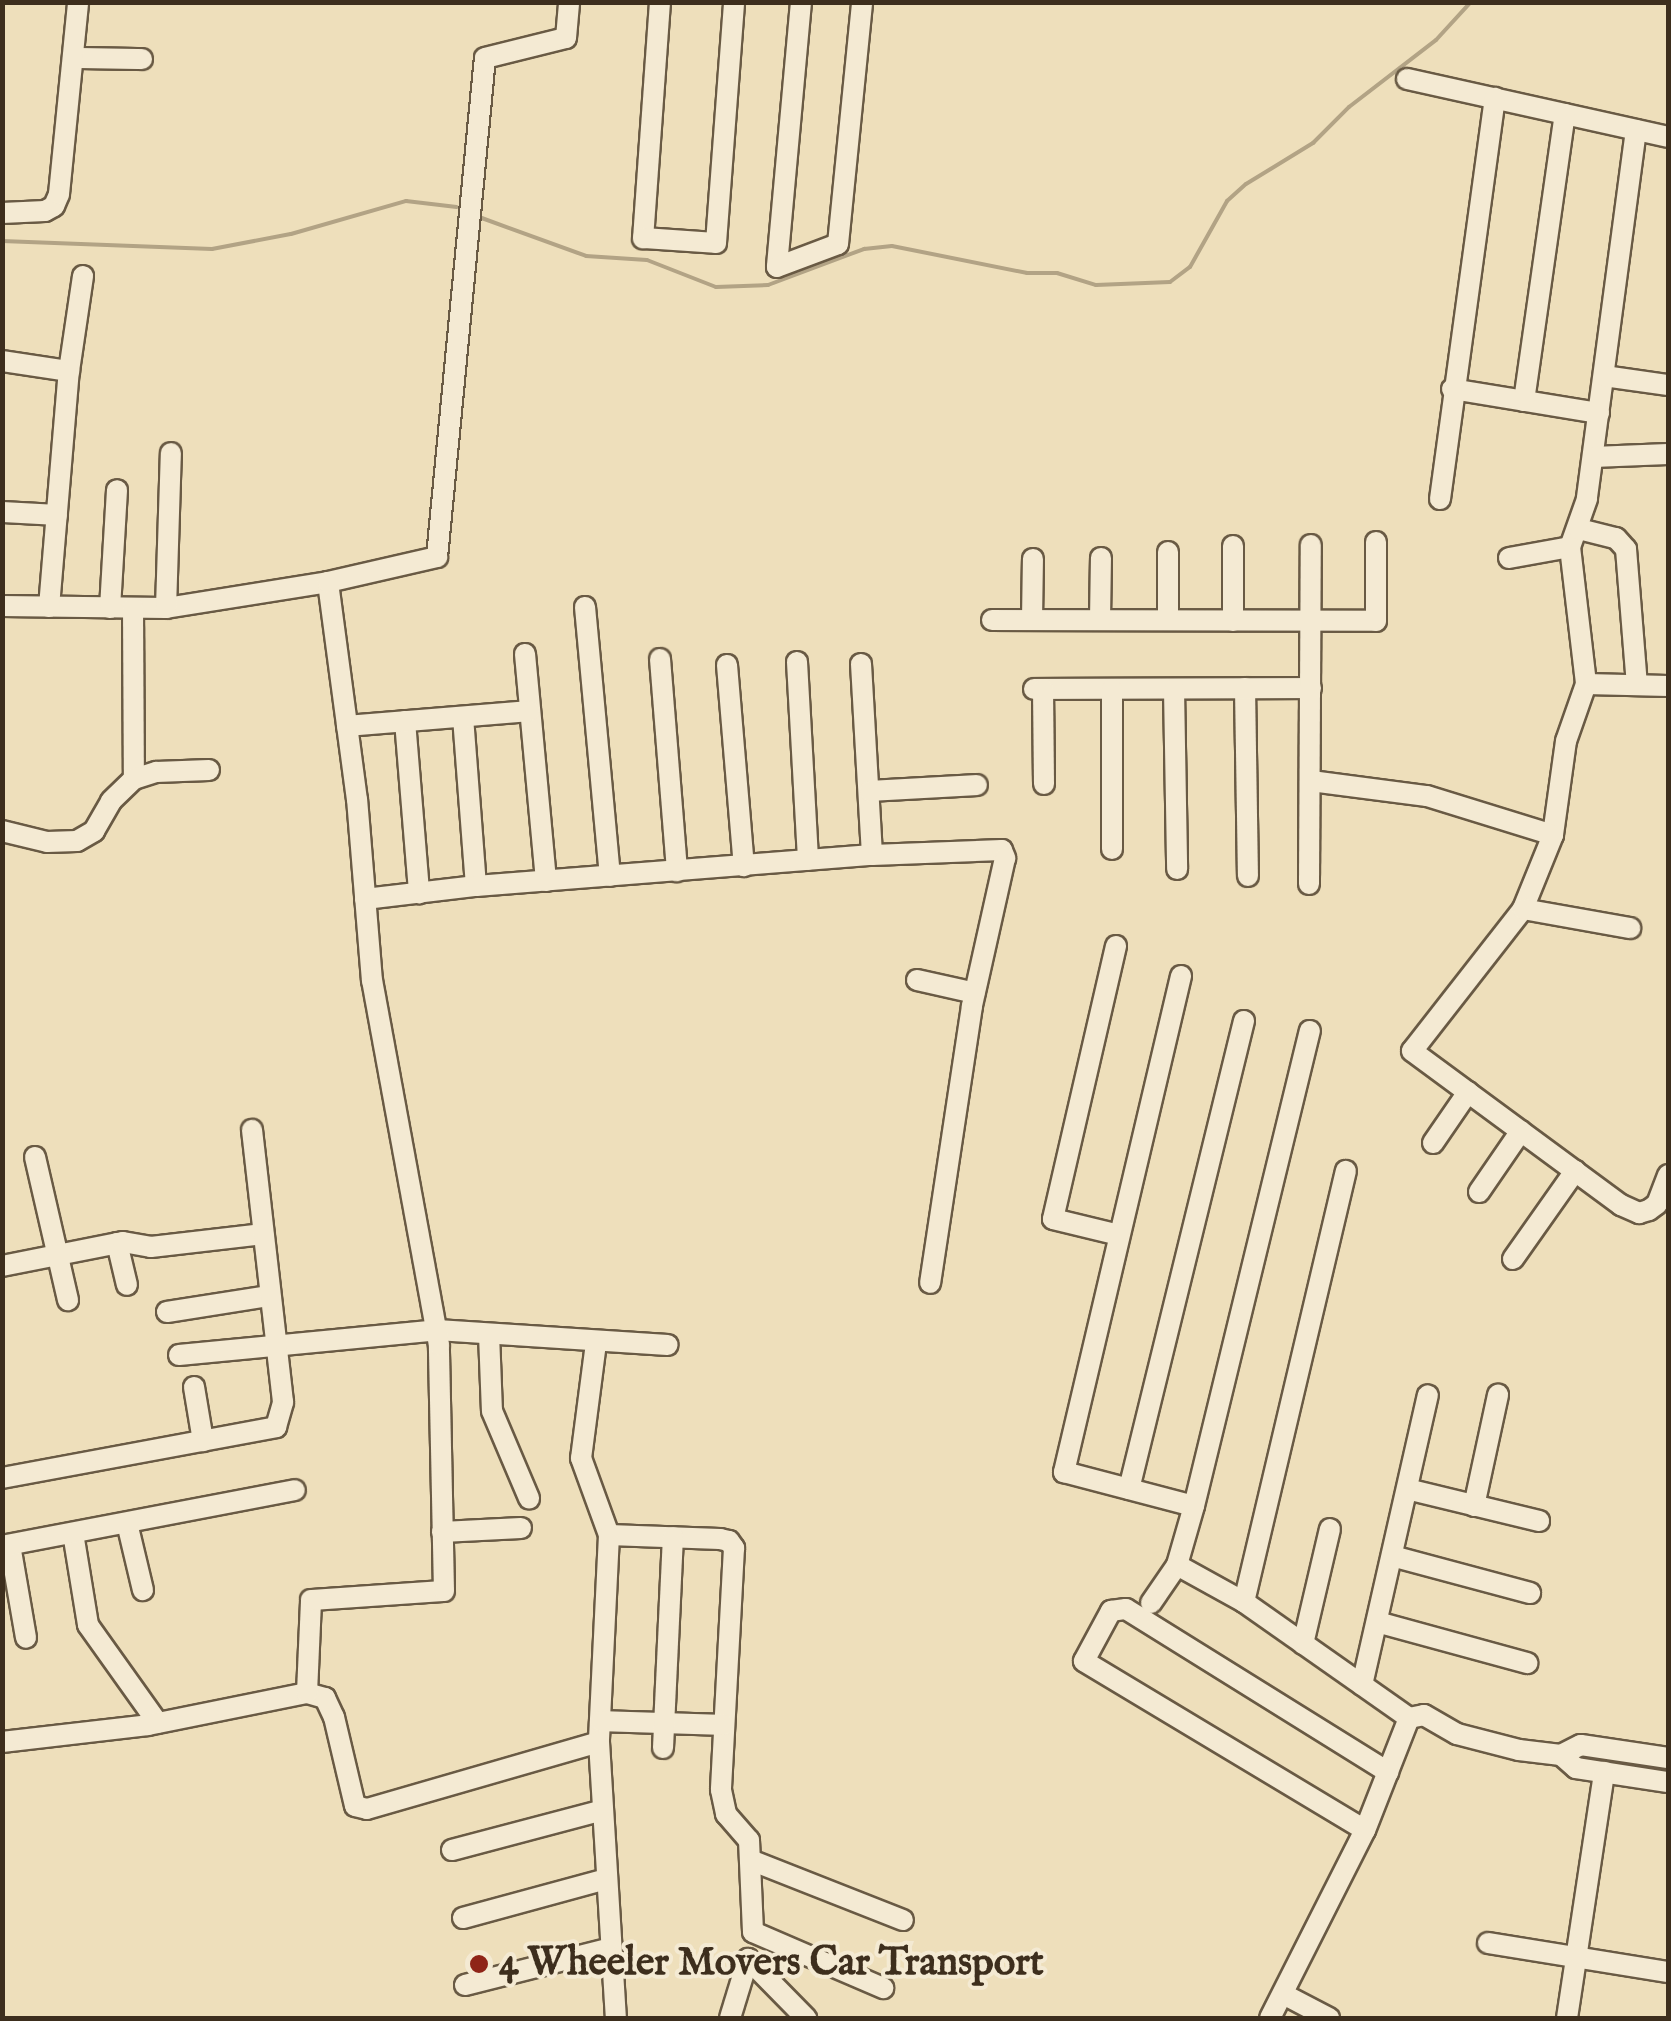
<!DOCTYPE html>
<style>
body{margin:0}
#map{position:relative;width:1671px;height:2021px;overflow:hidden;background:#eedfbb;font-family:"IM FELL English",serif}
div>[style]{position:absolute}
.stream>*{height:4px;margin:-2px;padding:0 2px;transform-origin:2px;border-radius:2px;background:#b2a385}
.roads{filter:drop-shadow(2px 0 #695a44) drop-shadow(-2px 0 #695a44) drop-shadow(0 2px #695a44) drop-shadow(0 -2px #695a44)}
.minor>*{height:20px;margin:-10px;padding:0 10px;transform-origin:10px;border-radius:10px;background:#f4ead3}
.dots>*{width:28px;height:28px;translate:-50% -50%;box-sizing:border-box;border:5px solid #f4ead3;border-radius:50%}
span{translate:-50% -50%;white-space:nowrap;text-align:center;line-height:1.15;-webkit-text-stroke:8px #f4ead3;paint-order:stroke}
.poi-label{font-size:40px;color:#3d2e1d;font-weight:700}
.left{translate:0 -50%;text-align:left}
.frame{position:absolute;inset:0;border:5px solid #3d2e1d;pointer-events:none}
</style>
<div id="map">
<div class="stream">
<div style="left:479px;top:217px;width:114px;rotate:20deg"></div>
<div style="left:586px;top:256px;width:61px;rotate:3.8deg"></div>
<div style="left:647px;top:260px;width:74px;rotate:21.4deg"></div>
<div style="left:716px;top:287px;width:52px;rotate:-2.2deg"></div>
<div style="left:768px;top:285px;width:103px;rotate:-20.6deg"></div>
<div style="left:864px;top:249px;width:28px;rotate:-6deg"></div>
<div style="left:892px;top:246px;width:138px;rotate:11.3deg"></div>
<div style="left:1027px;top:273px;width:30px"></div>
<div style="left:1057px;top:273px;width:41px;rotate:17.1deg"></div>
<div style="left:1096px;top:285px;width:74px;rotate:-2.3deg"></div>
<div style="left:1170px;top:282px;width:25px;rotate:-37deg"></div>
<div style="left:1190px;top:267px;width:76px;rotate:-60.7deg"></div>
<div style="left:1227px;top:201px;width:25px;rotate:-42deg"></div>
<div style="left:1246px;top:184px;width:79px;rotate:-31.5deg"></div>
<div style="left:1313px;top:143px;width:51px;rotate:-45deg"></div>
<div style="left:1349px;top:107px;width:110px;rotate:-37.6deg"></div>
<div style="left:1436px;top:40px;width:52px;rotate:-47.4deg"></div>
<div style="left:2px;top:241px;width:210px;rotate:2.2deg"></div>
<div style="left:212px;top:249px;width:80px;rotate:-10.8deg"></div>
<div style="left:291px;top:234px;width:120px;rotate:-16deg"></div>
<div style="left:406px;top:201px;width:51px;rotate:6.7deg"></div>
</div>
<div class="roads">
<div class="minor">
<div style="left:660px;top:2px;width:237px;rotate:94.1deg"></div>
<div style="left:643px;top:238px;width:73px;rotate:3.9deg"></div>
<div style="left:716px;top:243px;width:242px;rotate:-85.7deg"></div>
<div style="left:801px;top:2px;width:266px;rotate:95.2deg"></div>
<div style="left:777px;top:267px;width:65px;rotate:-20.7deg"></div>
<div style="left:838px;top:244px;width:243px;rotate:-84.3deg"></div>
<div style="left:75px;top:58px;width:67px;rotate:0.9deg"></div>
<div style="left:1407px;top:79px;width:267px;rotate:12.5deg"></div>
<div style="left:1636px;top:130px;width:372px;rotate:97.6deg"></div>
<div style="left:1587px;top:499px;width:51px;rotate:109.5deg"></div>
<div style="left:1570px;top:547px;width:138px;rotate:83.3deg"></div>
<div style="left:1586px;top:684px;width:82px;rotate:1.4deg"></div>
<div style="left:2px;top:213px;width:43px;rotate:-2.7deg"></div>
<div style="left:45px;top:211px;width:10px;rotate:-29deg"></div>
<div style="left:54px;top:206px;width:13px;rotate:-67deg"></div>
<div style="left:59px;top:194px;width:193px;rotate:-84.3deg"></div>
<div style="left:2px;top:361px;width:68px;rotate:8.5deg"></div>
<div style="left:1604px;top:376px;width:65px;rotate:8deg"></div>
<div style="left:1452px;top:389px;width:149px;rotate:9.3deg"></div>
<div style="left:1524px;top:401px;width:290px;rotate:-81.9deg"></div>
<div style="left:1593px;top:457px;width:75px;rotate:-2.3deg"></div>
<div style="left:1440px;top:499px;width:405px;rotate:-82.2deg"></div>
<div style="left:2px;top:512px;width:55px;rotate:3.1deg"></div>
<div style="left:1579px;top:529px;width:38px;rotate:14deg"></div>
<div style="left:1616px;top:538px;width:15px;rotate:48deg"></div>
<div style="left:1626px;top:549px;width:136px;rotate:85.4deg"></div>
<div style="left:1233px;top:546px;width:75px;rotate:90deg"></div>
<div style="left:1168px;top:552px;width:68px;rotate:90deg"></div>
<div style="left:1509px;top:558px;width:62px;rotate:-10.2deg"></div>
<div style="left:2px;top:606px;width:164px;rotate:0.7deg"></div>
<div style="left:166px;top:608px;width:164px;rotate:-9.1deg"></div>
<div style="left:49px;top:607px;width:237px;rotate:-85.2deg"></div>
<div style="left:69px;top:371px;width:96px;rotate:-81.6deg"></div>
<div style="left:585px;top:607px;width:270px;rotate:84.7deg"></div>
<div style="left:110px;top:608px;width:118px;rotate:-86.6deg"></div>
<div style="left:133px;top:608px;width:171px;rotate:89.7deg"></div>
<div style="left:166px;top:608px;width:155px;rotate:-88.2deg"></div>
<div style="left:992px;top:620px;width:384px;rotate:0.1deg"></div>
<div style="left:1376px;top:621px;width:79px;rotate:-90deg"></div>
<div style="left:1032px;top:620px;width:61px;rotate:-89.1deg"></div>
<div style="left:1100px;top:620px;width:62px;rotate:-89.1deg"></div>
<div style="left:525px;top:654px;width:228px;rotate:84.7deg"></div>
<div style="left:660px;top:659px;width:213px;rotate:85.4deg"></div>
<div style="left:797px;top:662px;width:198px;rotate:86.8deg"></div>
<div style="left:861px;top:664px;width:191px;rotate:86.7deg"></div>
<div style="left:727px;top:665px;width:202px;rotate:85.2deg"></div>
<div style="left:1586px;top:684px;width:60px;rotate:109.3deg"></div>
<div style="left:1566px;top:741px;width:95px;rotate:97.9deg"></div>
<div style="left:1553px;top:835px;width:80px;rotate:112.1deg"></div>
<div style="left:1523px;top:909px;width:180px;rotate:128deg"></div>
<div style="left:1412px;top:1051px;width:260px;rotate:36.4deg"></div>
<div style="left:1621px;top:1205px;width:20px;rotate:24deg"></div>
<div style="left:1639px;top:1213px;width:10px;rotate:-17deg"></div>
<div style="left:1649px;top:1210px;width:10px;rotate:-37deg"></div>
<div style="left:1657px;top:1204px;width:31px;rotate:-69deg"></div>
<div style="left:1245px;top:688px;width:188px;rotate:89.1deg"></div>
<div style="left:1034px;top:689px;width:277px;rotate:-0.2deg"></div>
<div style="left:1043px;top:689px;width:95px;rotate:89.4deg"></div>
<div style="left:1112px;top:689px;width:160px;rotate:90deg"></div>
<div style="left:1174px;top:689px;width:180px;rotate:89deg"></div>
<div style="left:463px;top:717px;width:169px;rotate:85.6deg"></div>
<div style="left:405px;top:721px;width:173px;rotate:85.3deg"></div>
<div style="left:347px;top:726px;width:183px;rotate:-4.7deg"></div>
<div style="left:1311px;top:781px;width:117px;rotate:7.4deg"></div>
<div style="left:1427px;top:796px;width:132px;rotate:17.2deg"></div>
<div style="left:870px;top:791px;width:107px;rotate:-3.2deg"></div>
<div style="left:2px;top:831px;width:46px;rotate:13.7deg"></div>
<div style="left:47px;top:842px;width:30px;rotate:-2deg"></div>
<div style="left:77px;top:841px;width:20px;rotate:-30deg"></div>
<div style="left:94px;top:831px;width:34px;rotate:-60deg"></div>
<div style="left:111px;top:801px;width:32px;rotate:-44deg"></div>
<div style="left:134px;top:779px;width:23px;rotate:-18deg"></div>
<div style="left:156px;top:772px;width:53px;rotate:-2.2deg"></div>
<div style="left:1309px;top:884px;width:339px;rotate:-89.7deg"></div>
<div style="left:365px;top:899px;width:112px;rotate:-6.7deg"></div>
<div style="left:476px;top:886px;width:397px;rotate:-4.5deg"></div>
<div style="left:872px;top:855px;width:130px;rotate:-2.2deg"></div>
<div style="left:1002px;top:850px;width:9px;rotate:69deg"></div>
<div style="left:1005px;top:858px;width:152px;rotate:102.6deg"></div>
<div style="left:972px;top:1006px;width:280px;rotate:98.6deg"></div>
<div style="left:1523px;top:909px;width:109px;rotate:10.1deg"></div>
<div style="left:1116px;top:946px;width:280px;rotate:103deg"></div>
<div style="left:1053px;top:1219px;width:68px;rotate:13.6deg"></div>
<div style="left:1181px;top:976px;width:510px;rotate:103.27deg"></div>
<div style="left:1064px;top:1472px;width:134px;rotate:14.7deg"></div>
<div style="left:1194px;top:1506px;width:489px;rotate:-76.3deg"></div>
<div style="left:917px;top:980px;width:59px;rotate:12.6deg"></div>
<div style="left:1433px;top:1143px;width:62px;rotate:-55.5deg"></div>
<div style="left:35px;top:1157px;width:147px;rotate:77deg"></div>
<div style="left:1479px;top:1192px;width:74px;rotate:-55.5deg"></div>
<div style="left:117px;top:1243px;width:43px;rotate:76.6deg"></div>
<div style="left:1513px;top:1259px;width:108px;rotate:-54.8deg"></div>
<div style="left:2px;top:1266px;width:123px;rotate:-11.2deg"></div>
<div style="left:123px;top:1242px;width:28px;rotate:10deg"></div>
<div style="left:151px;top:1247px;width:113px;rotate:-6.6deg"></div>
<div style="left:167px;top:1312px;width:102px;rotate:-9deg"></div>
<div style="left:489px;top:1334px;width:77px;rotate:87.8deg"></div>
<div style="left:492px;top:1411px;width:95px;rotate:67deg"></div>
<div style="left:596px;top:1343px;width:116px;rotate:97.4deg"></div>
<div style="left:581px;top:1458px;width:82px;rotate:70deg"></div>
<div style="left:609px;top:1535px;width:207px;rotate:92.8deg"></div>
<div style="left:599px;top:1742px;width:277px;rotate:86.5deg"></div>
<div style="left:179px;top:1355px;width:259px;rotate:-5.5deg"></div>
<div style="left:437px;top:1330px;width:231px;rotate:3.7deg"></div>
<div style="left:194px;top:1387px;width:55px;rotate:80.5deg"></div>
<div style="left:2px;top:1478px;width:279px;rotate:-10.5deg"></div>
<div style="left:276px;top:1427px;width:26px;rotate:-74deg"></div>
<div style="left:283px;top:1402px;width:274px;rotate:-96.5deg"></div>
<div style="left:1129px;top:1489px;width:482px;rotate:-76.2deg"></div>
<div style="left:1407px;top:1489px;width:136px;rotate:13.6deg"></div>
<div style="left:1194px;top:1506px;width:61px;rotate:106.1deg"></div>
<div style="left:1177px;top:1565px;width:77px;rotate:28.9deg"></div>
<div style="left:1244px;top:1602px;width:202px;rotate:35.1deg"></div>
<div style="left:1409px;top:1718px;width:120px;rotate:111.4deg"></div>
<div style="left:1365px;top:1830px;width:328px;rotate:-149deg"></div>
<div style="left:1084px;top:1661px;width:57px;rotate:-61.6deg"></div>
<div style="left:1111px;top:1611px;width:15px;rotate:-8deg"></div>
<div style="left:1126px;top:1609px;width:309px;rotate:31.9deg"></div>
<div style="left:1474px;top:1506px;width:114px;rotate:-77.8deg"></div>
<div style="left:127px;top:1523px;width:69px;rotate:76.6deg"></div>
<div style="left:442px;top:1532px;width:79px;rotate:-2.9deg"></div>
<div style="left:73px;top:1533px;width:93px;rotate:80.7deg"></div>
<div style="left:88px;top:1625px;width:120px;rotate:54.5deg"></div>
<div style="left:609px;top:1535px;width:111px;rotate:2.1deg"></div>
<div style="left:720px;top:1539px;width:9px;rotate:13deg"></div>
<div style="left:729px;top:1541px;width:9px;rotate:54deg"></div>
<div style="left:734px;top:1548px;width:242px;rotate:93.1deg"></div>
<div style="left:721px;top:1790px;width:25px;rotate:78deg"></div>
<div style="left:726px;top:1814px;width:35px;rotate:49deg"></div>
<div style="left:749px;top:1840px;width:92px;rotate:87.5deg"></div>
<div style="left:753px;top:1932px;width:142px;rotate:23.3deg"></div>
<div style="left:10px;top:1545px;width:94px;rotate:80.2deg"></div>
<div style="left:2px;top:1546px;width:298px;rotate:-10.8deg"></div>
<div style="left:1392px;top:1556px;width:143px;rotate:15deg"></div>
<div style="left:1244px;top:1602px;width:443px;rotate:-76.7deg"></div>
<div style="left:1151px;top:1603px;width:46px;rotate:-55.6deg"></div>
<div style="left:1377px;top:1622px;width:156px;rotate:15.3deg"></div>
<div style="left:1303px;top:1644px;width:118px;rotate:-76.8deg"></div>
<div style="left:1362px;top:1685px;width:297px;rotate:-77.2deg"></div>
<div style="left:307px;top:1693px;width:19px;rotate:16deg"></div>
<div style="left:325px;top:1698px;width:21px;rotate:65deg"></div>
<div style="left:334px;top:1717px;width:91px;rotate:76.7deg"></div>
<div style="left:355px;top:1806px;width:12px;rotate:14deg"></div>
<div style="left:367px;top:1809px;width:241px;rotate:-16.1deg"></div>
<div style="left:1409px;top:1718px;width:15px;rotate:-11deg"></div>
<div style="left:1424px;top:1715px;width:38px;rotate:30deg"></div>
<div style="left:1457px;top:1734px;width:64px;rotate:14.5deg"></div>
<div style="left:1519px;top:1750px;width:42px;rotate:6.8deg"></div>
<div style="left:1561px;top:1755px;width:22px;rotate:-27deg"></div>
<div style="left:1581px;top:1745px;width:88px;rotate:8.5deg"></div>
<div style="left:600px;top:1721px;width:124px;rotate:1.8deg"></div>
<div style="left:2px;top:1742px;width:147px;rotate:-6.6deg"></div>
<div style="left:148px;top:1725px;width:162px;rotate:-11.4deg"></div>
<div style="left:307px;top:1693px;width:93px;rotate:-87.5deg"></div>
<div style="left:311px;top:1600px;width:133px;rotate:-3.9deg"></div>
<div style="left:444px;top:1591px;width:246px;rotate:-91.2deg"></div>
<div style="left:439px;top:1345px;width:370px;rotate:-100.4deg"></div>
<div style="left:372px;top:981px;width:182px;rotate:-94.7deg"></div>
<div style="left:357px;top:800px;width:220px;rotate:-97.6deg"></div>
<div style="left:328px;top:582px;width:112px;rotate:-12.9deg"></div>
<div style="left:437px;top:557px;width:501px;rotate:-84.51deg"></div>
<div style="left:485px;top:58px;width:83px;rotate:-13.9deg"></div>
<div style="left:566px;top:38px;width:36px;rotate:-85deg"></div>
<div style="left:663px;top:1748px;width:211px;rotate:-87.3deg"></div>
<div style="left:1561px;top:1755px;width:20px;rotate:41deg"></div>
<div style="left:1576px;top:1768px;width:93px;rotate:8.7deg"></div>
<div style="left:452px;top:1850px;width:156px;rotate:-14.8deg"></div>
<div style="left:753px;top:1861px;width:161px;rotate:21.5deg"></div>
<div style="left:463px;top:1918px;width:149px;rotate:-15.2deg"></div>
<div style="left:1488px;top:1943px;width:182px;rotate:9.2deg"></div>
<div style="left:465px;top:1985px;width:151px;rotate:-14.2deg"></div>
<div style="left:1283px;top:1994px;width:52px;rotate:27.6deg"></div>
<div style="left:730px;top:2018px;width:62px;rotate:-73deg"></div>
<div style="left:748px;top:1959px;width:83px;rotate:45.5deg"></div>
<div style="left:1270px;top:2018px;width:211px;rotate:-63.2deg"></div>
<div style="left:1567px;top:2018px;width:249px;rotate:-81.4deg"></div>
</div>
</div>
<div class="dots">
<div style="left:479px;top:1964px;background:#8f2418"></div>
</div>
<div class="poi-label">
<span class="left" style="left:499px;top:1964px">4 Wheeler Movers Car Transport</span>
</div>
<div class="frame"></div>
</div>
